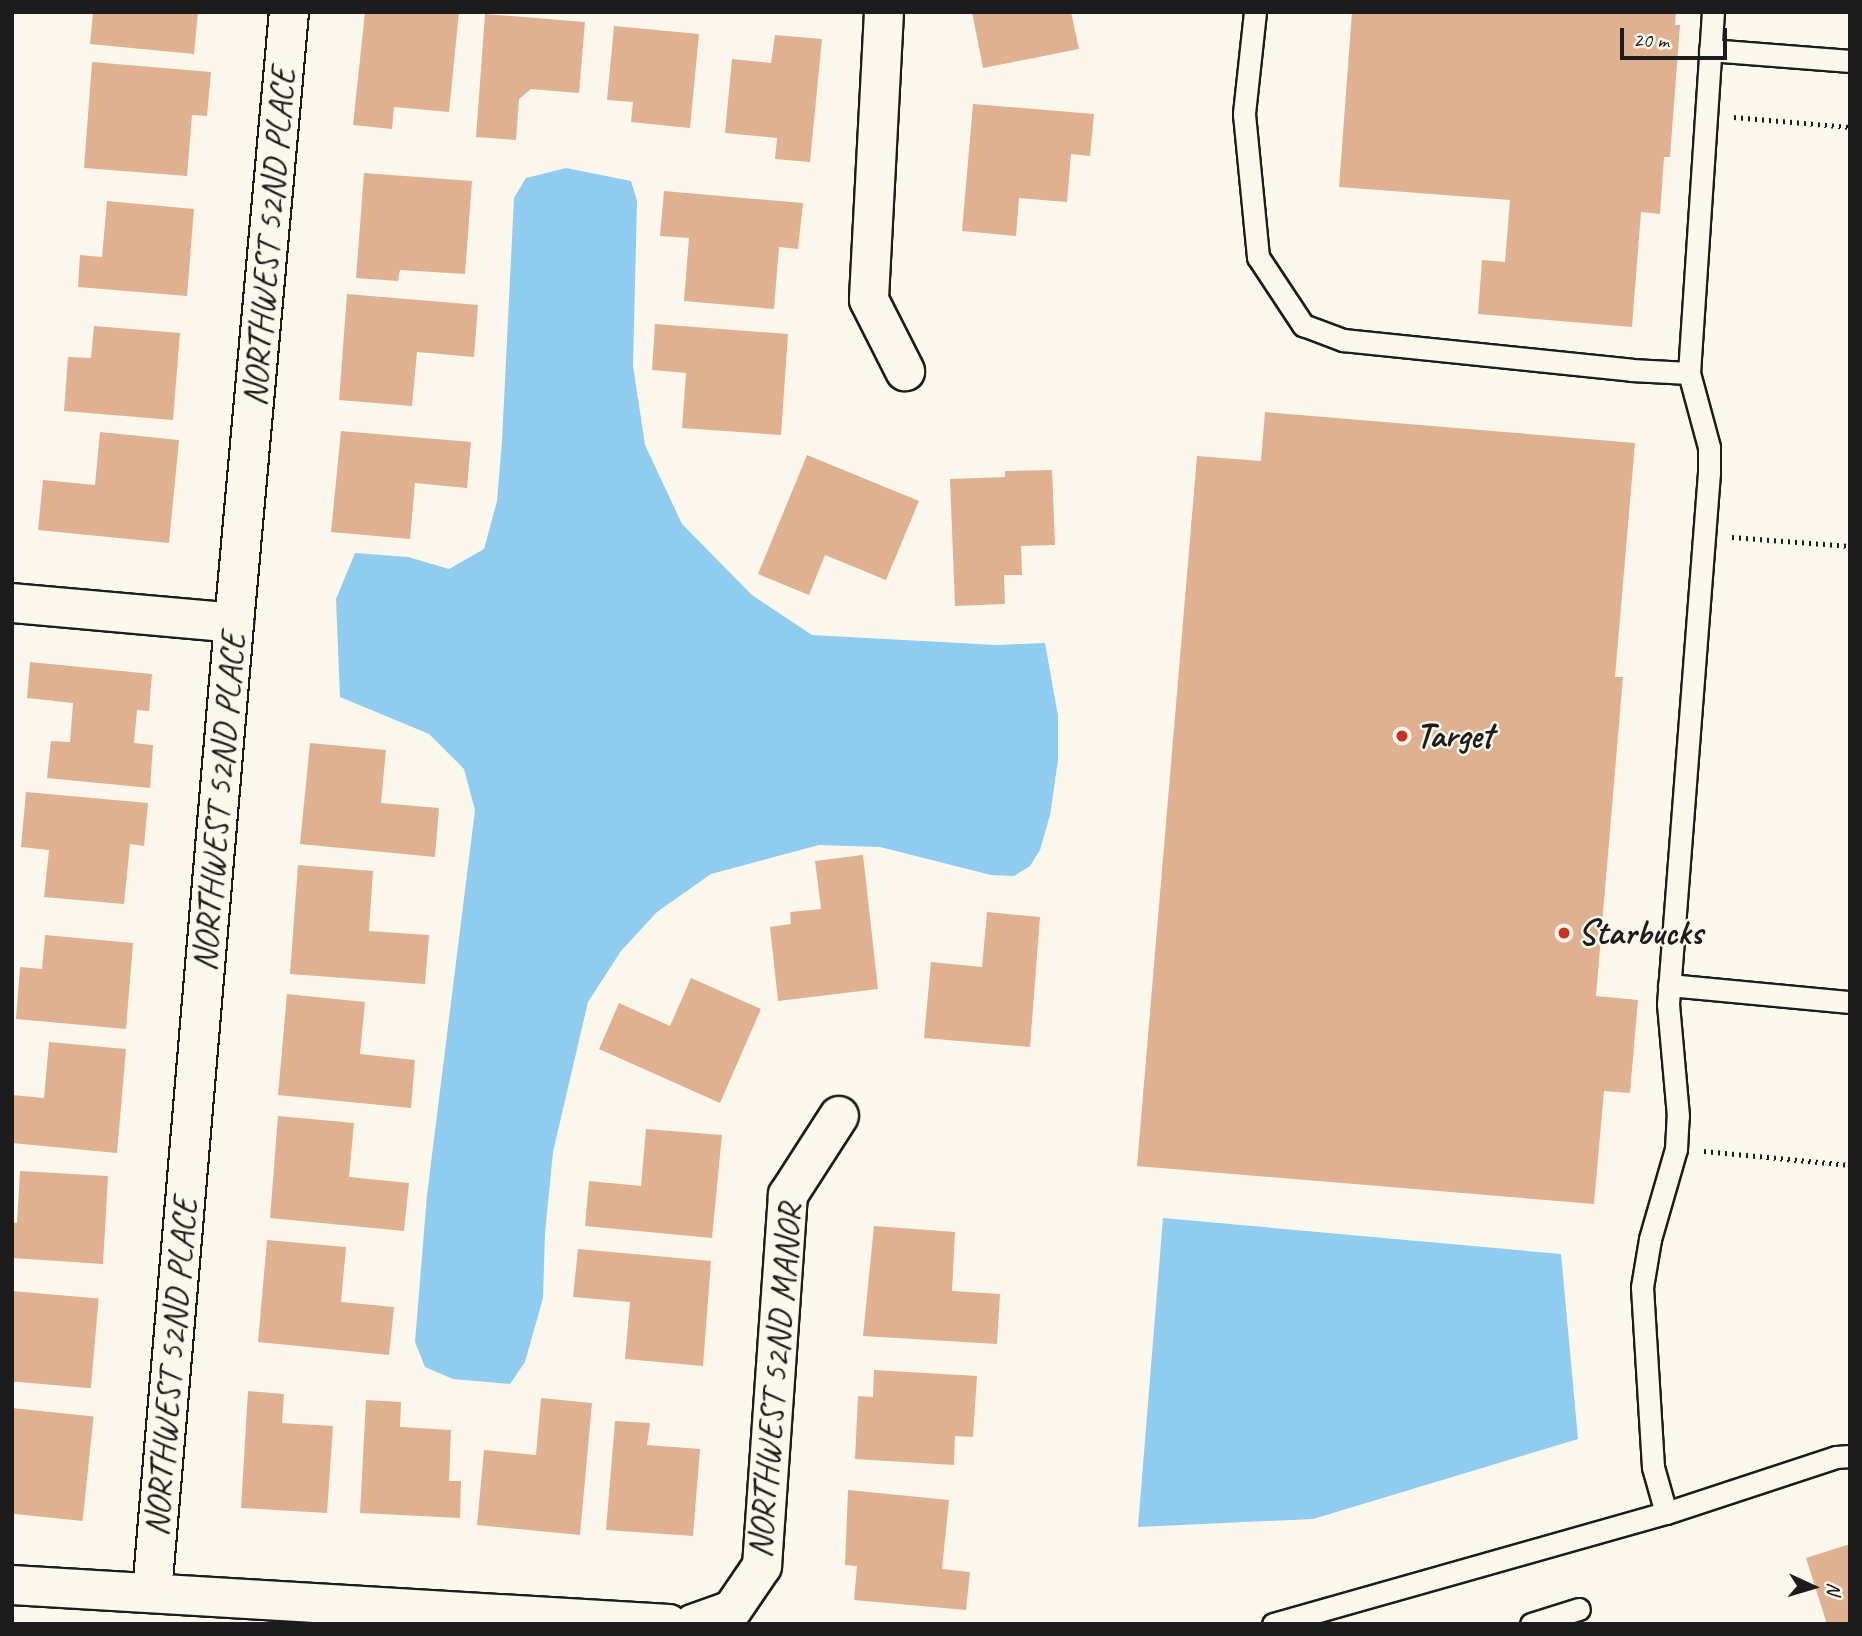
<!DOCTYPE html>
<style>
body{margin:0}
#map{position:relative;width:1862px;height:1636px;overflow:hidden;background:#fbf7ec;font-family:Caveat,sans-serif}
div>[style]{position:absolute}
.water>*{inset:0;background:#8fccef}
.building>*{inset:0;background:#dfb190;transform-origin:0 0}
.path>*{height:4.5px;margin-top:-2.25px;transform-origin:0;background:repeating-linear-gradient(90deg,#1c1c1c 0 2px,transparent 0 7px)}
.roads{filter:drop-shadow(2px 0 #1c1c1c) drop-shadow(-2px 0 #1c1c1c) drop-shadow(0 2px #1c1c1c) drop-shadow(0 -2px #1c1c1c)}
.service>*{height:21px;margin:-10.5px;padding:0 10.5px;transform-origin:10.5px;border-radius:10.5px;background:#fbf7ec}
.minor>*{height:38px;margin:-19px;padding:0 19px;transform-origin:19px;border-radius:19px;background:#fbf7ec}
.dots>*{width:19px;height:19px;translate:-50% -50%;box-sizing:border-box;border:4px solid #fbf7ec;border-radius:50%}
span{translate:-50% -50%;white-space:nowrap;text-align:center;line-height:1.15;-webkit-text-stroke:5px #fbf7ec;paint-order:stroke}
.street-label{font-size:35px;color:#1c1c1c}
.poi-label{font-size:35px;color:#1c1c1c;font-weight:700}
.left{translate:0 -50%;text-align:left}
.frame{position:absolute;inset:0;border:14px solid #1c1c1c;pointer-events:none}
.north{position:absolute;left:1778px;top:1552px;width:70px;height:70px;-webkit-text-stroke:5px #fbf7ec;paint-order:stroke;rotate:94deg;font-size:19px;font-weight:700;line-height:28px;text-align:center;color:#1c1c1c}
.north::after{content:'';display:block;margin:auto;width:24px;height:32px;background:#1c1c1c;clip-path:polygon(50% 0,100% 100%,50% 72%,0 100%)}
.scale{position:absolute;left:1620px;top:28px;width:107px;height:32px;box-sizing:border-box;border:4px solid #1c1c1c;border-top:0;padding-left:9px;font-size:21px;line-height:24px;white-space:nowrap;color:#1c1c1c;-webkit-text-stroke:5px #fbf7ec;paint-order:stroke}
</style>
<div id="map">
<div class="water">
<div style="clip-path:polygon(566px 168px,631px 181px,637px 201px,633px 366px,645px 445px,682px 524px,752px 595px,812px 635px,996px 645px,1045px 643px,1058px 716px,1058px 760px,1050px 815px,1040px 850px,1030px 866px,1014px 876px,991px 875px,880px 847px,819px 845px,711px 874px,657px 912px,621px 951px,588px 1002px,553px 1152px,545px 1233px,543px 1298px,525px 1362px,510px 1384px,453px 1379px,425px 1367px,415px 1342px,427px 1195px,475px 810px,464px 769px,429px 734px,340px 697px,336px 599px,355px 553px,408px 557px,449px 569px,484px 549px,497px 501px,502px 441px,514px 198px,526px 178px)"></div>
<div style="clip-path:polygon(1163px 1218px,1561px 1254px,1578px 1439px,1313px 1519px,1138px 1527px)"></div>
</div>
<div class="building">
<div style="clip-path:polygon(93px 12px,198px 12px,194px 54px,90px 44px)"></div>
<div style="clip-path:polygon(365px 12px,459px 12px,449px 112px,394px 107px,392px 129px,353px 125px)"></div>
<div style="clip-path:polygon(972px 12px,1071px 12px,1079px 49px,983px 68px)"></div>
<div style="clip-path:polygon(1352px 12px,1676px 12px,1675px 25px,1680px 25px,1670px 157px,1664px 157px,1660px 214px,1641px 212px,1632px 327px,1478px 314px,1482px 260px,1505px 262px,1510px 200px,1339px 187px)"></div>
<div style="clip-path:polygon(485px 14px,585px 22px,579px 93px,531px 89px,519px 99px,516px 140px,476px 137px)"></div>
<div style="clip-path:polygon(614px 26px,699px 34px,690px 128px,631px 122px,633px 102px,607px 100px)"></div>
<div style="clip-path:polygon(775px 35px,822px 39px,810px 162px,775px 159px,777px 138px,725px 133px,732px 59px,771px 63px)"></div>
<div style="clip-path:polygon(92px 62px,211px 72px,207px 116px,192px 115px,187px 176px,84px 168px)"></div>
<div style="clip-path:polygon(973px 104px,1094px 114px,1090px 156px,1071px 154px,1067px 202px,1019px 198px,1016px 236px,962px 231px)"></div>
<div style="clip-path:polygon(364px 173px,472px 181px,465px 274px,400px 270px,398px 281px,356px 278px)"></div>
<div style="clip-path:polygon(664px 191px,803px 203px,798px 249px,779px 247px,774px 309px,684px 301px,689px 238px,660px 236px)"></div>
<div style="clip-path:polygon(107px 201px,194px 209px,187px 296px,78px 287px,80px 255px,102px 257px)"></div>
<div style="clip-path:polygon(347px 294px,478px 305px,474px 357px,417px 352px,412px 406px,339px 400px)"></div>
<div style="clip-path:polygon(655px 324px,788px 334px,781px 435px,682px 428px,686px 373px,652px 370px)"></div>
<div style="clip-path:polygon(94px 326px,180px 333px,173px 420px,64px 411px,68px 357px,91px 358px)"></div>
<div style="clip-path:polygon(1265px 412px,1635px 443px,1615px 677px,1623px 677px,1596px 996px,1638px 1000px,1630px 1093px,1604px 1091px,1594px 1204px,1137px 1166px,1197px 456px,1261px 461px)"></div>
<div style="clip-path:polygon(341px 431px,471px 442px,467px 488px,415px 483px,410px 539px,331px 532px)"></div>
<div style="clip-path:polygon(100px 432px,179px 440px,169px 543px,38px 530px,43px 480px,95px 485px)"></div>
<div style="clip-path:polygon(807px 455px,919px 501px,886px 580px,825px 555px,809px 595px,758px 574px)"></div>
<div style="clip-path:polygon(1052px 470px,1055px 545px,1021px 546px,1022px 575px,1004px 575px,1005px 604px,955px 606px,950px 479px,1005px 477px,1005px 471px)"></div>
<div style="clip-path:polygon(30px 662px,152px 674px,149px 711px,137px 710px,134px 743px,153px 745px,150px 788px,47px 778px,51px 741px,70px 742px,73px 703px,27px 698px)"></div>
<div style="clip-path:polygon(310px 743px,386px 750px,381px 803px,439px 808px,435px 857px,300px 844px)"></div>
<div style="clip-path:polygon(26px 792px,148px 803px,144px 846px,130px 844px,124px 904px,44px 897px,49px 850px,21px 847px)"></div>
<div style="clip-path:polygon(863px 855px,878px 989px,778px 1001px,770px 927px,791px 924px,790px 912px,821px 909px,815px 861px)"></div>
<div style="clip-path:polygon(298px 865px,373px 871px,369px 931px,429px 935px,425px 984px,290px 974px)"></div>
<div style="clip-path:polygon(987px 912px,1040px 917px,1030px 1047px,924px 1038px,931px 962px,982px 967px)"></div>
<div style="clip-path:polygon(45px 935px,133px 943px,126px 1029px,16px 1019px,20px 967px,42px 969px)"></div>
<div style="clip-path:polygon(691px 978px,761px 1009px,720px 1103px,599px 1049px,619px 1003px,670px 1026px)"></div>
<div style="clip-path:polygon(287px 994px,365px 1002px,360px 1054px,415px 1060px,411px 1108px,278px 1095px)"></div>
<div style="clip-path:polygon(49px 1042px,126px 1049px,117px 1153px,12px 1143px,12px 1095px,44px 1098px)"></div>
<div style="clip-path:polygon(278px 1116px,354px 1123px,349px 1177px,409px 1183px,404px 1231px,270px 1218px)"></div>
<div style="clip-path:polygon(646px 1129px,722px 1135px,712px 1238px,585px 1226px,589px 1181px,641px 1186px)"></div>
<div style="clip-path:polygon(20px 1171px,108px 1176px,103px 1264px,12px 1258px,12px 1222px,17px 1223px)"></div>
<div style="clip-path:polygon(874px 1226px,955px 1232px,952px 1291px,1000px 1294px,997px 1344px,863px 1336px)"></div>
<div style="clip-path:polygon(267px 1240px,346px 1247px,341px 1302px,394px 1307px,389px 1355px,258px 1342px)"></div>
<div style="clip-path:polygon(578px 1249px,711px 1261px,703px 1366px,625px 1359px,630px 1302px,573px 1297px)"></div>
<div style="left:12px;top:1291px;width:87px;height:90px;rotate:5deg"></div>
<div style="clip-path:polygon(874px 1370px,977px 1376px,973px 1437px,955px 1436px,954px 1465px,855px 1459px,858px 1396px,873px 1397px)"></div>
<div style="clip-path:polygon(248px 1391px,284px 1394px,282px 1423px,333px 1426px,327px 1513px,241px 1508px)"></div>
<div style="clip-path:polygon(541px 1398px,592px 1403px,580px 1535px,477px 1525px,484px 1450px,536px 1455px)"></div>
<div style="clip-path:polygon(366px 1400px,401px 1402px,400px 1427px,451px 1430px,449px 1481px,461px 1481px,460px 1518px,360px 1513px)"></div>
<div style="left:12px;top:1408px;width:82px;height:105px;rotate:6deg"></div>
<div style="clip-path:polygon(615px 1421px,650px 1423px,647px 1445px,700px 1449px,693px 1536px,606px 1530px)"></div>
<div style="clip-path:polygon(848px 1490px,949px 1500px,942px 1569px,970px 1572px,966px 1610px,854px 1600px,857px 1566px,845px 1565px)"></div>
<div style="clip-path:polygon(1850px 1544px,1850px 1624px,1827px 1624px,1806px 1558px)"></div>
</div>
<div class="path">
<div style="left:1734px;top:117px;width:116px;rotate:4.9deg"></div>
<div style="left:1732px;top:537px;width:118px;rotate:4.4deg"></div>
<div style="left:1704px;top:1151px;width:147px;rotate:5.5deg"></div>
</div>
<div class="roads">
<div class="service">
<div style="left:1255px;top:12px;width:103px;rotate:96.2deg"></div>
<div style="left:1244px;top:114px;width:144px;rotate:84.4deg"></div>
<div style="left:1258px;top:257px;width:82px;rotate:56.5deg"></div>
<div style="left:1303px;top:325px;width:43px;rotate:20.6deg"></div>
<div style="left:1343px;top:340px;width:290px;rotate:5.9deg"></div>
<div style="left:1631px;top:370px;width:58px;rotate:3deg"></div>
<div style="left:1710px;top:50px;width:140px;rotate:4.5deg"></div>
<div style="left:1669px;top:985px;width:182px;rotate:5.4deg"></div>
<div style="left:1666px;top:1513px;width:48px;rotate:-105.8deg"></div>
<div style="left:1653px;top:1467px;width:180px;rotate:-93.5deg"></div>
<div style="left:1642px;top:1287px;width:49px;rotate:-80.5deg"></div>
<div style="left:1650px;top:1239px;width:94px;rotate:-73.9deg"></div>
<div style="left:1676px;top:1149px;width:33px;rotate:-87deg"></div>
<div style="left:1678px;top:1116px;width:112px;rotate:-95.1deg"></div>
<div style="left:1668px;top:1004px;width:534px;rotate:-85.59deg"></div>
<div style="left:1709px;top:472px;width:25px;rotate:-90deg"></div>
<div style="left:1709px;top:447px;width:77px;rotate:-105.1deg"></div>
<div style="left:1689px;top:373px;width:362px;rotate:-86.2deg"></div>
<div style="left:1273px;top:1624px;width:408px;rotate:-15.8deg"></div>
<div style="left:1666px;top:1513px;width:179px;rotate:-18.2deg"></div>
<div style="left:1836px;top:1457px;width:14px;rotate:-4deg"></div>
<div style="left:1531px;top:1624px;width:50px;rotate:-17.4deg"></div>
</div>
<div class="minor">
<div style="left:884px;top:12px;width:288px;rotate:93deg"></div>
<div style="left:869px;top:300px;width:80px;rotate:63.1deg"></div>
<div style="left:12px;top:603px;width:223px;rotate:5.1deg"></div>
<div style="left:12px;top:1585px;width:658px;rotate:3.4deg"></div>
<div style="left:152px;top:1592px;width:972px;rotate:-85.16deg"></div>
<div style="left:234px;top:623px;width:613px;rotate:-84.86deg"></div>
<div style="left:693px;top:1624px;width:41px;rotate:-19.7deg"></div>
<div style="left:732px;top:1610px;width:53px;rotate:-55.7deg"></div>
<div style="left:762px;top:1566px;width:372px;rotate:-86deg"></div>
<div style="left:788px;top:1195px;width:94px;rotate:-57.2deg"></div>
</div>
</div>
<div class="dots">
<div style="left:1402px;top:736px;background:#c8321e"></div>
<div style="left:1564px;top:933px;background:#c8321e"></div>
</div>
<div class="street-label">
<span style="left:269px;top:237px;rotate:-85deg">NORTHWEST 52ND PLACE</span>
<span style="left:219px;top:802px;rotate:-85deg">NORTHWEST 52ND PLACE</span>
<span style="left:171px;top:1367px;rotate:-85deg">NORTHWEST 52ND PLACE</span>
<span style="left:775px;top:1381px;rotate:-85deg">NORTHWEST 52ND MANOR</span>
</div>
<div class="poi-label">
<span class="left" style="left:1416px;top:736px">Target</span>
<span class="left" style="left:1578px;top:933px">Starbucks</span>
</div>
<div class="frame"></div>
<div class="north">N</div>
<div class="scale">20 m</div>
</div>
